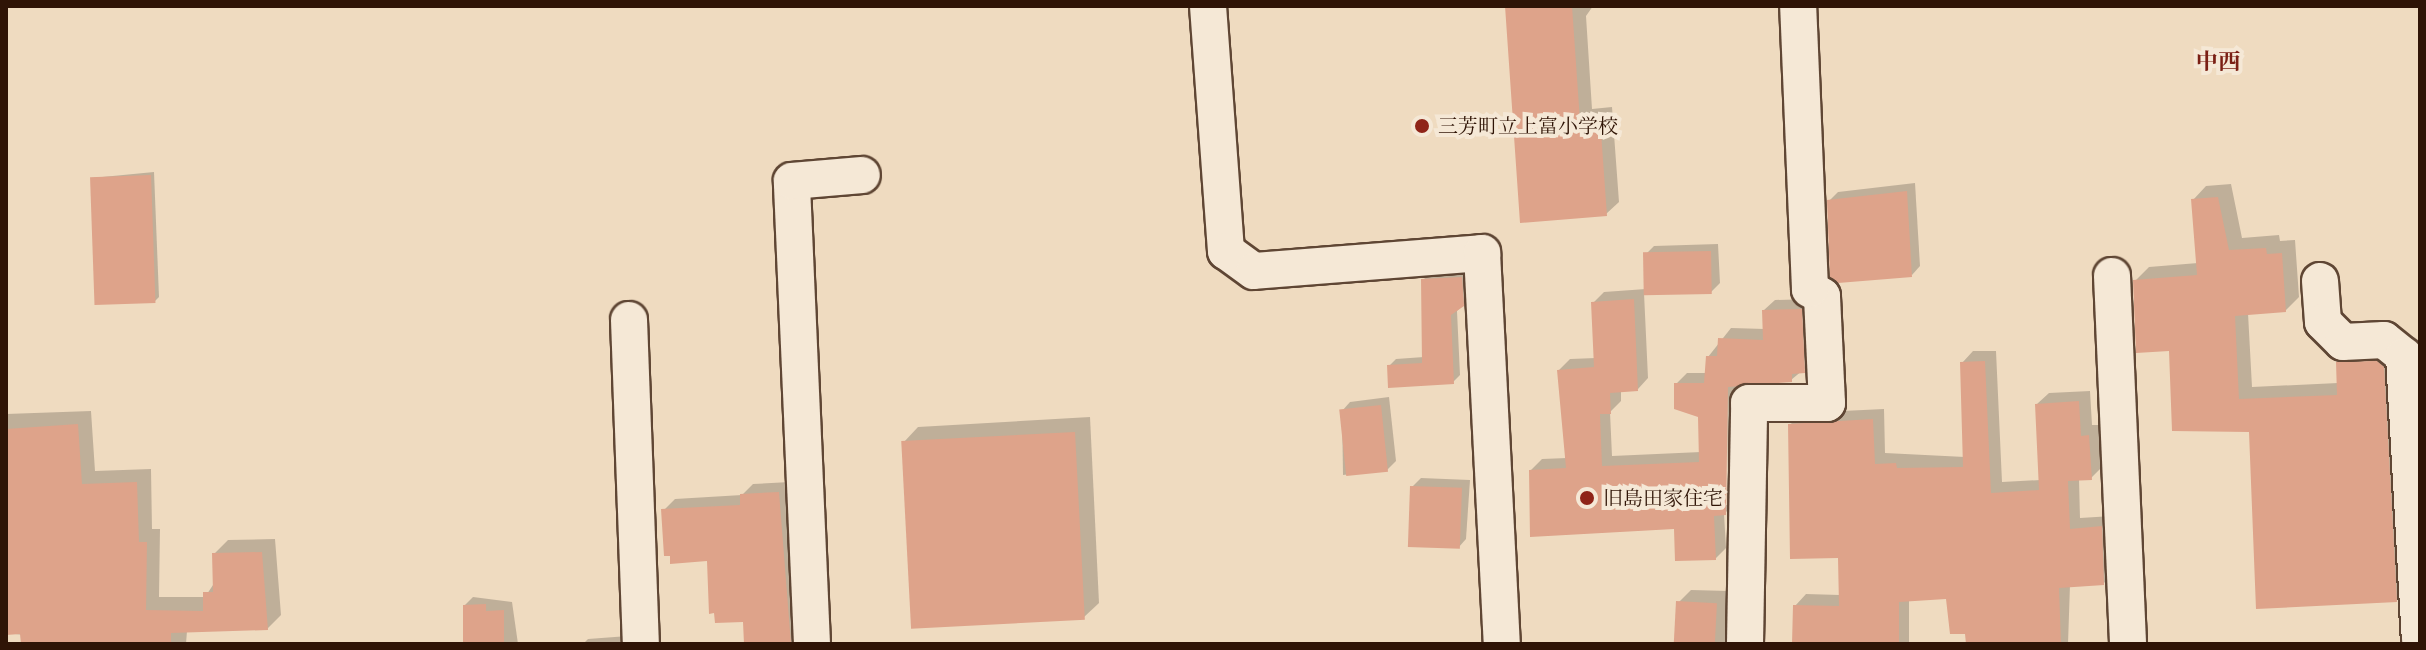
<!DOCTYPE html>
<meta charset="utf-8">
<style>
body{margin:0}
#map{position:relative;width:2426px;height:650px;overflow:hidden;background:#efdbc0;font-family:"Libre Caslon Text","Noto Serif JP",serif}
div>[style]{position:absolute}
.shadow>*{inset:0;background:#0003}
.building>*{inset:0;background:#dea38a;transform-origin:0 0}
.roads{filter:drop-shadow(2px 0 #5f4634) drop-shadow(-2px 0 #5f4634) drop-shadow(0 2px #5f4634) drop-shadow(0 -2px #5f4634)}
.street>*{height:36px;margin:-18px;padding:0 18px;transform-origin:18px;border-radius:18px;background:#f5e8d6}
.dots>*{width:22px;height:22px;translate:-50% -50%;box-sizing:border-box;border:4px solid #f5e8d6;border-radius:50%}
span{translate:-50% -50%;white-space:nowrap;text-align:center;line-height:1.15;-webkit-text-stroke:8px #f5e8d6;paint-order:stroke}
.poi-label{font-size:20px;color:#2f1406}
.left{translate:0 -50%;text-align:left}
.neighbourhood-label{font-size:22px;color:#7a1f14;font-weight:700}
.frame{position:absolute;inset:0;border:8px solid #2f1406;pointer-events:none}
</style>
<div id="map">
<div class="shadow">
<div style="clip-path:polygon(1507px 6px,1593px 6px,1586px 16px,1592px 109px,1612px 107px,1619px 202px,1606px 214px)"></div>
<div style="clip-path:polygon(154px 172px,159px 297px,155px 301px,92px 178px)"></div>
<div style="clip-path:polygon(1915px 183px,1920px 266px,1912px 275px,1829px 201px,1838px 192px)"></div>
<div style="clip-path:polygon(2231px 184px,2242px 238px,2279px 235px,2280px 241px,2295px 240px,2299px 297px,2285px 311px,2248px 313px,2252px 387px,2338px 383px,2338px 362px,2351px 349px,2391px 349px,2410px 587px,2396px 601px,2251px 430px,2171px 348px,2135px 281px,2149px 267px,2198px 263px,2193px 200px,2206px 186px)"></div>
<div style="clip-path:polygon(evenodd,1718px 244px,1720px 283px,1711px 292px,1644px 293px,1648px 378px,1638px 389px,1621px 390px,1621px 401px,1610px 412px,1612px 456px,1701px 452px,1700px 415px,1676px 384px,1687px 373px,1707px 373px,1708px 357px,1731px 328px,1765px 329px,1764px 310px,1775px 300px,1812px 299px,1815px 360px,1791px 380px,1738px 384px,1736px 502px,1724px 514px,1726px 548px,1715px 559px,1676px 527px,1531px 470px,1542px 459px,1567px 458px,1559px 370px,1570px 359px,1596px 358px,1593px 303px,1604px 292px,1646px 289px,1645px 255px,1654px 246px,1718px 244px,1727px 377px,1728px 505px,1724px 505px,1727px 377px)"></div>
<div style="clip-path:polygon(1468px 272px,1470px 297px,1457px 311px,1460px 375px,1453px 382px,1389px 366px,1396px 359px,1424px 357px,1423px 280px,1430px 273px)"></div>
<div style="clip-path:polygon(1973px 351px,1996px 351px,2002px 482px,2041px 480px,2037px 404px,2049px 393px,2090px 391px,2092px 425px,2100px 425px,2102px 467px,2091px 478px,2079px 479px,2080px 518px,2112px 516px,2115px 571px,2104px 583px,2070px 585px,2068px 644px,1968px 644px,1967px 632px,1948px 597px,1909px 599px,1909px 644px,1794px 644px,1795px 606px,1806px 594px,1840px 595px,1840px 556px,1790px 425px,1801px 413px,1884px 409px,1885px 453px,1965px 457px,1962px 363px)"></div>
<div style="clip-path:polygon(1389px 397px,1396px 461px,1387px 470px,1343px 475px,1342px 411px,1350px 402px)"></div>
<div style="clip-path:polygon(91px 411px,95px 471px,151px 469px,152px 529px,160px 529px,159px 597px,205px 597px,215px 582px,214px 554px,228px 540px,275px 539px,281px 615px,267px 629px,187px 631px,186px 644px,107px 644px,6px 633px,6px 414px)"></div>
<div style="clip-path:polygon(1090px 417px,1099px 603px,1083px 618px,903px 443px,918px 427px)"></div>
<div style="clip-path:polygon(1421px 478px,1470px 480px,1466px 539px,1458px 548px,1412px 487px)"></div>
<div style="clip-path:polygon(790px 482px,808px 644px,745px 644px,745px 620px,709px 559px,664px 510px,675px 499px,742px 495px,753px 484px)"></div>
<div style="clip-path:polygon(1691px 590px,1729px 591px,1731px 636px,1723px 644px,1680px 644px,1679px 602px)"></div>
<div style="clip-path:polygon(473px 597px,512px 602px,518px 644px,465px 644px,465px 605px)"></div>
<div style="clip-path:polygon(628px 636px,629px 644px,583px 644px,588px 639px)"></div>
</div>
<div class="building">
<div style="clip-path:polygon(1505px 6px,1572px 6px,1580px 121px,1600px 118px,1607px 216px,1520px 223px)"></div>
<div style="left:151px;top:175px;width:128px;height:61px;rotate:88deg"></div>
<div style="clip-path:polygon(1907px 191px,1912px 277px,1838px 283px,1830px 277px,1827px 200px)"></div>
<div style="clip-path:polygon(2218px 197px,2229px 250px,2266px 248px,2267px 254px,2282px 253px,2286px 312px,2235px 316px,2239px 399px,2337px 395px,2336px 362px,2377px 361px,2384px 367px,2397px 602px,2256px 609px,2249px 432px,2172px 431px,2169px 351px,2136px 353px,2133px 280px,2197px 275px,2191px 199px)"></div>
<div style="left:1711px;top:251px;width:43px;height:68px;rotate:89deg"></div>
<div style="clip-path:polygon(1462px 277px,1464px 306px,1451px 315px,1454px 384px,1388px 388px,1387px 365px,1422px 363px,1421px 279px)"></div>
<div style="clip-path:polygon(1634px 299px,1638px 391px,1610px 393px,1611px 414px,1600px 414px,1602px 466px,1699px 462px,1698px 417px,1674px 409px,1674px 383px,1704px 383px,1706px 356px,1717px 356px,1718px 338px,1763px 340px,1762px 310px,1802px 309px,1805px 373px,1792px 374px,1792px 382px,1728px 387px,1726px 515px,1714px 516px,1716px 560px,1675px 561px,1674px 529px,1530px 537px,1529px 470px,1566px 468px,1557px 370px,1594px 367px,1591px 302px)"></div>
<div style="clip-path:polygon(1985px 361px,1991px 493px,2039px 490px,2035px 404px,2079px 401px,2081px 436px,2089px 435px,2092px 480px,2068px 481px,2070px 529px,2102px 526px,2104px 585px,2059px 588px,2061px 644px,1966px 644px,1965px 634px,1950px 634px,1946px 599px,1899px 602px,1899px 644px,1792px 644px,1793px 605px,1839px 606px,1838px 558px,1790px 559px,1788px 424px,1873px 419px,1875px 464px,1896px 463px,1897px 468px,1963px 467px,1960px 362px)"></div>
<div style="left:1381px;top:405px;width:67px;height:42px;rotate:84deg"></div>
<div style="clip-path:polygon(78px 424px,82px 484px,137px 482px,139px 542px,147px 542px,146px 610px,203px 611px,203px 592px,213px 592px,212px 553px,262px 552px,268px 630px,171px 633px,171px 644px,21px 644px,20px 634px,6px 635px,6px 429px)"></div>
<div style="left:1075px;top:432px;width:188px;height:174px;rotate:87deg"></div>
<div style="left:1410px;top:486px;width:52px;height:61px;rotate:2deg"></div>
<div style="clip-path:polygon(779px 492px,791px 644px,744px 644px,743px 622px,715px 623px,714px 613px,709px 614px,707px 561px,670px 564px,670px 556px,664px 556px,661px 509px,740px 505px,740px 494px)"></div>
<div style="left:1676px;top:601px;width:41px;height:43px;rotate:3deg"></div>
<div style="clip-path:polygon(486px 604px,486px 611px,504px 610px,504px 644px,463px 644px,463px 605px)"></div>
</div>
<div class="roads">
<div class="street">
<div style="left:1208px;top:6px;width:246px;rotate:85.8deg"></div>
<div style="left:1226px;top:251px;width:34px;rotate:36deg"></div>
<div style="left:1254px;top:271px;width:229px;rotate:-4.5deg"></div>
<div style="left:1482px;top:253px;width:392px;rotate:87.1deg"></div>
<div style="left:2112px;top:276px;width:368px;rotate:87.5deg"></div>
<div style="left:2320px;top:281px;width:41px;rotate:85.8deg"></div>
<div style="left:2323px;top:322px;width:28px;rotate:45deg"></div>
<div style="left:2343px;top:342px;width:41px;rotate:-2.8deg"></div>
<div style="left:2384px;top:340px;width:26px;rotate:39deg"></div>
<div style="left:2404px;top:356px;width:282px;rotate:86.8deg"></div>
<div style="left:629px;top:320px;width:324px;rotate:87.9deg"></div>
<div style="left:812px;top:644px;width:463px;rotate:-92.5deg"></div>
<div style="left:792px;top:181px;width:70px;rotate:-4.9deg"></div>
<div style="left:1745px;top:644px;width:241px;rotate:-89deg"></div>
<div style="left:1749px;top:403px;width:78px"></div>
<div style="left:1827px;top:403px;width:107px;rotate:-92.7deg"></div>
<div style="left:1822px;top:296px;width:14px;rotate:-150deg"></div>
<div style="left:1810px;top:289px;width:283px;rotate:-92.4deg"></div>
</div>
</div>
<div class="dots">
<div style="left:1422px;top:126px;background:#8f2418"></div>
<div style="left:1587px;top:498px;background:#8f2418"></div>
</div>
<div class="poi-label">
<span class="left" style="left:1438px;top:126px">三芳町立上富小学校</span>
<span class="left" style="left:1603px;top:498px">旧島田家住宅</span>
</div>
<div class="neighbourhood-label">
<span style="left:2218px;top:62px">中西</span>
</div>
<div class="frame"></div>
</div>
